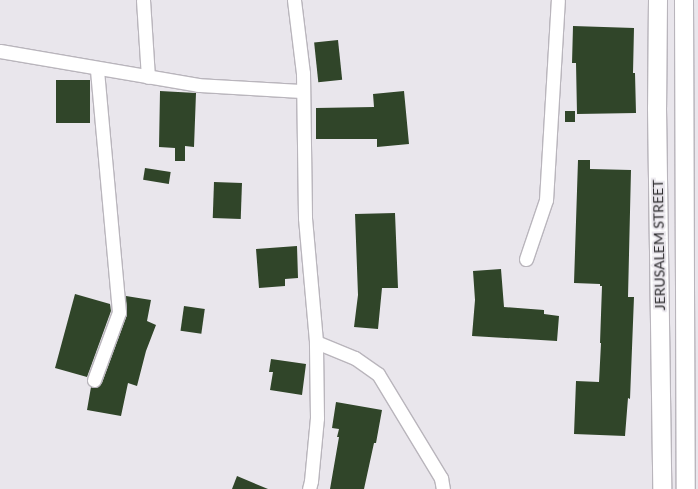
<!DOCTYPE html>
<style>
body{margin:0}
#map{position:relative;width:698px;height:489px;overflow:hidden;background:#e9e6ec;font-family:Lato,sans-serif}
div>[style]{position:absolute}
.building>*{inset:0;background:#304529;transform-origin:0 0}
.roads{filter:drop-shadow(1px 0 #b9b5bc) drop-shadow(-1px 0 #b9b5bc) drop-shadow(0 1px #b9b5bc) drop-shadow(0 -1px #b9b5bc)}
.minor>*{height:13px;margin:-6.5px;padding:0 6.5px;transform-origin:6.5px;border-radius:6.5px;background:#fff}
.secondary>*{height:18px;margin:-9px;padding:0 9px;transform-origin:9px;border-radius:9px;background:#fff}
span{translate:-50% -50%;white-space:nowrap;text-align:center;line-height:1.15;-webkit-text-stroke:4px #e9e6ec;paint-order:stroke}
.street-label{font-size:14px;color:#2b2a2c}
</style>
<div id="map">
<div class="building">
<div style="clip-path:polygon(573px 26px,634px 28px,633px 73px,635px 73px,636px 113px,577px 114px,576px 63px,572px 63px)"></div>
<div style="left:338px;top:40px;width:40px;height:24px;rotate:84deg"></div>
<div style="left:56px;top:80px;width:34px;height:43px"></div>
<div style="clip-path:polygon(160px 91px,196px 93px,194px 147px,185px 146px,185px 161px,175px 161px,175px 148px,159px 147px)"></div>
<div style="clip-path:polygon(404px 91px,409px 144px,377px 147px,377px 139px,316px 139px,316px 108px,374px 107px,373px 94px)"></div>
<div style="left:575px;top:111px;width:11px;height:10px;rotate:90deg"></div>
<div style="clip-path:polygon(578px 160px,590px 160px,590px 169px,631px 170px,628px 297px,634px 297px,630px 399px,628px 398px,625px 436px,574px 434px,576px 381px,599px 382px,601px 343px,600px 343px,602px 286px,600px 286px,600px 284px,574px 283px)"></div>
<div style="left:145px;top:168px;width:26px;height:12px;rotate:9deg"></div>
<div style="left:214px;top:182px;width:28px;height:36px;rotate:2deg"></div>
<div style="clip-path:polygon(395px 213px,398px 288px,382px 288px,378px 329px,354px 327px,358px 295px,355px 214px)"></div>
<div style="clip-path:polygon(297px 246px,298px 278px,285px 279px,285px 286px,259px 288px,256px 249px)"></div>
<div style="clip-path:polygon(501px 269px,504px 307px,544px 310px,544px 314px,559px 316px,557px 341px,472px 336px,475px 300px,473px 271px)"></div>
<div style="clip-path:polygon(75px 294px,110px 304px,111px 311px,87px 377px,55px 368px)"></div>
<div style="clip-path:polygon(126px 296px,151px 300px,147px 321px,156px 325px,146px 351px,137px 386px,128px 383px,121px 416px,87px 410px,91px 387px,96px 388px,102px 383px,127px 315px)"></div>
<div style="left:184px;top:306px;width:21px;height:25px;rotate:8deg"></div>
<div style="clip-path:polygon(271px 359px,306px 364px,302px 395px,270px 390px,273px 372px,269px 372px)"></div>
<div style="clip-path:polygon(336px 402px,382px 410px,376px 443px,374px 443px,364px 489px,330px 489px,339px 437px,337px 437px,339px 429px,332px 428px)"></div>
<div style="clip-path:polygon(237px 476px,268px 489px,232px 489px)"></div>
</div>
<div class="roads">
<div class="minor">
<div style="left:143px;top:0;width:77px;rotate:86.3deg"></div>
<div style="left:294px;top:0;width:74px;rotate:83deg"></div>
<div style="left:303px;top:73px;width:145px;rotate:89.2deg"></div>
<div style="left:305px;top:218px;width:124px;rotate:84.9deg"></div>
<div style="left:316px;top:342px;width:42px;rotate:22.3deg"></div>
<div style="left:355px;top:358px;width:28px;rotate:35deg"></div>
<div style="left:378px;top:374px;width:122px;rotate:58.8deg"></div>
<div style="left:441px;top:478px;width:11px;rotate:80deg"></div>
<div style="left:0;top:51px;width:201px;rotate:9.7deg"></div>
<div style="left:198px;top:85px;width:105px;rotate:3.3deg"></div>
<div style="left:526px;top:259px;width:62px;rotate:-71.3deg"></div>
<div style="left:546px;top:200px;width:200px;rotate:-86.6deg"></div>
<div style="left:94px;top:380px;width:72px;rotate:-69.8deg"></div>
<div style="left:119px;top:312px;width:245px;rotate:-95.2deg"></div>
<div style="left:309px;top:489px;width:8px;rotate:-76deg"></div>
<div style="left:311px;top:481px;width:63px;rotate:-84.6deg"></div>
<div style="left:317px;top:418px;width:76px;rotate:-90.8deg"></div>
</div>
<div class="secondary">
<div style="left:658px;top:0;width:108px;rotate:90.5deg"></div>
<div style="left:657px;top:108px;width:381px;rotate:89.2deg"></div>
<div style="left:684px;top:0;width:489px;rotate:89.8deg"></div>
</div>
</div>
<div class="street-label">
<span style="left:659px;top:245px;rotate:-91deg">JERUSALEM STREET</span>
</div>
</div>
